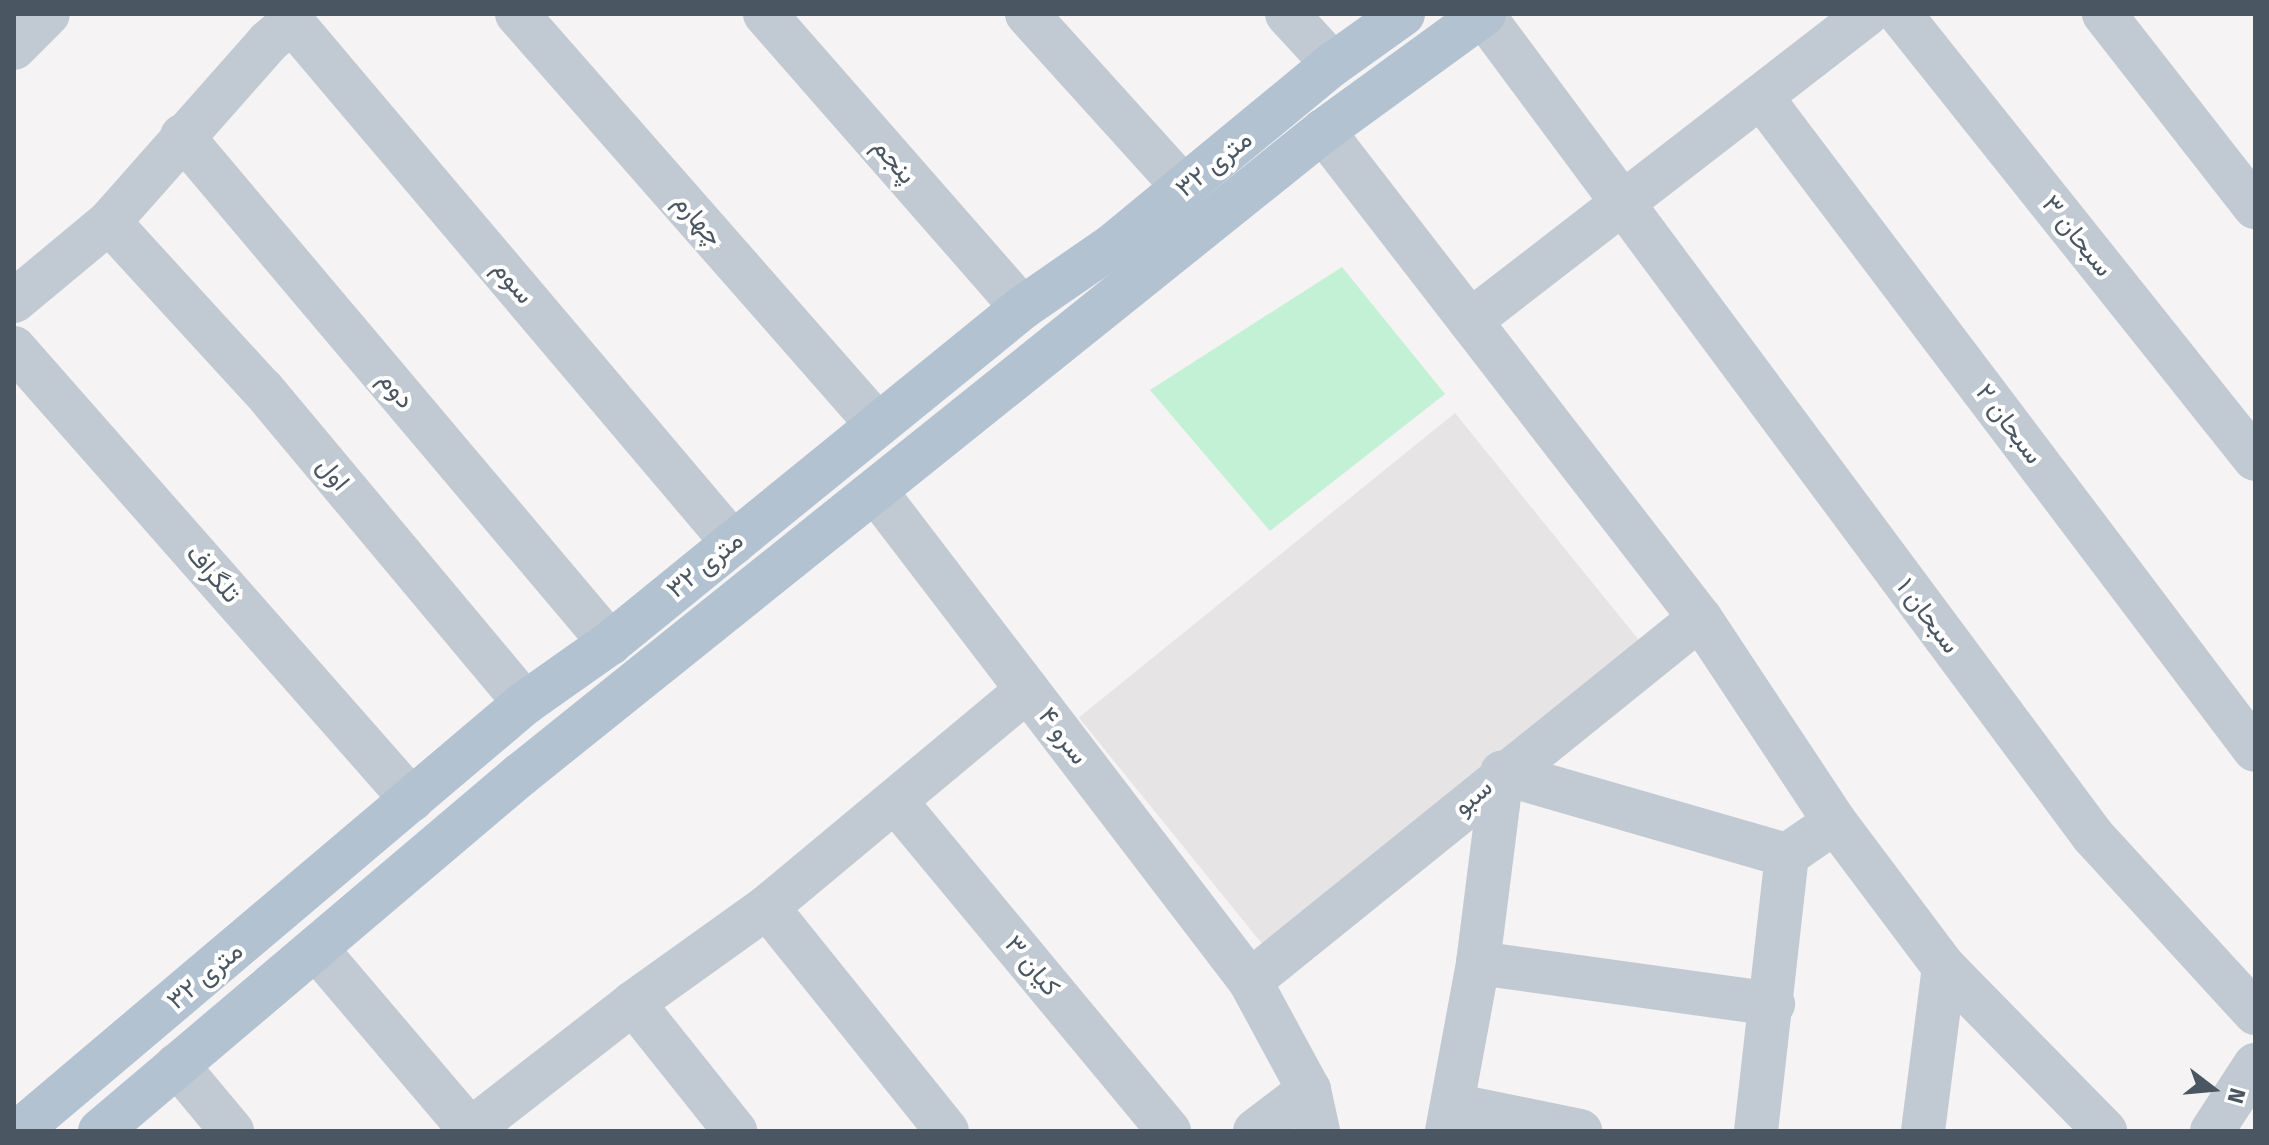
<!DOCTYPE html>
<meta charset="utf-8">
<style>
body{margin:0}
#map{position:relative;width:2269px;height:1145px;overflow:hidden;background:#f5f3f3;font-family:"Fira Sans",Vazirmatn,sans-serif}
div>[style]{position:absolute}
.education>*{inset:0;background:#e6e4e5;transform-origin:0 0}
.green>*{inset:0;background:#c3f1d5}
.minor>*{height:44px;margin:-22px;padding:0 22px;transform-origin:22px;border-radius:22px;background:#c1cad2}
.major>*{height:44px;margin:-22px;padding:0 22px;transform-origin:22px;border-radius:22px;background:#b3c2d1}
span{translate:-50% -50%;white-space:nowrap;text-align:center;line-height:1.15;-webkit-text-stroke:8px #fff;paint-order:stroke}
.street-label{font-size:26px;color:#4a5661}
.frame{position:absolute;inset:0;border:16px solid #4a5661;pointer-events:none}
.north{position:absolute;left:2173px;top:1049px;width:80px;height:80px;-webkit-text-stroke:6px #fff;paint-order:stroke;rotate:106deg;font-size:22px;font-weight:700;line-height:32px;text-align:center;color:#4a5661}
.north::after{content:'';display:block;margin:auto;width:28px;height:36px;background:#4a5661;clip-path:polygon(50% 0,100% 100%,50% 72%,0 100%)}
</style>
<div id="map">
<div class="education">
<div style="left:1455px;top:413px;width:294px;height:484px;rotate:51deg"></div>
</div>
<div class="green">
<div style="clip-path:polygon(1342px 267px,1445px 394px,1270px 531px,1150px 390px)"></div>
</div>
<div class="minor">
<div style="left:517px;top:14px;width:547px;rotate:48.71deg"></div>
<div style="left:765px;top:14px;width:390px;rotate:48.8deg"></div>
<div style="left:1027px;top:14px;width:234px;rotate:47.9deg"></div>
<div style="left:1287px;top:14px;width:68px;rotate:47.4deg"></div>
<div style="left:1900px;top:14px;width:569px;rotate:51.42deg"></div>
<div style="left:2104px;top:14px;width:245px;rotate:52deg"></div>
<div style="left:1483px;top:15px;width:1023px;rotate:53.39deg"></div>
<div style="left:2093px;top:836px;width:240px;rotate:47.5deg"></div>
<div style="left:14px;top:48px;width:48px;rotate:-45deg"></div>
<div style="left:1762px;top:98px;width:817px;rotate:52.91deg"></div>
<div style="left:1323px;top:131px;width:616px;rotate:52.26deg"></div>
<div style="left:1700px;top:618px;width:245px;rotate:56.5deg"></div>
<div style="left:1835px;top:822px;width:181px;rotate:53.1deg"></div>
<div style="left:1944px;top:967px;width:230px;rotate:45.5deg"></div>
<div style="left:182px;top:136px;width:664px;rotate:49.83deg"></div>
<div style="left:14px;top:301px;width:124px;rotate:-39.7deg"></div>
<div style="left:1470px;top:321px;width:502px;rotate:-37.71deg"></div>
<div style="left:14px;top:348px;width:602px;rotate:48.64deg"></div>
<div style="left:876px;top:492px;width:616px;rotate:52.59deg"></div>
<div style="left:1250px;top:981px;width:124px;rotate:61.6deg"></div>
<div style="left:1309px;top:1090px;width:42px;rotate:77.6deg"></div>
<div style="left:525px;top:703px;width:410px;rotate:-129.9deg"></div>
<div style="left:262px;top:389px;width:226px;rotate:-132.5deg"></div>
<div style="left:109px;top:222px;width:240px;rotate:-48.5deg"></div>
<div style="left:268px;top:42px;width:31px;rotate:-40deg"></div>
<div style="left:292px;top:22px;width:683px;rotate:49.75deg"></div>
<div style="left:895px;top:801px;width:429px;rotate:50.3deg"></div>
<div style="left:767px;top:907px;width:287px;rotate:51.2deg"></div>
<div style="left:318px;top:951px;width:236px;rotate:49.6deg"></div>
<div style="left:1478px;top:963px;width:298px;rotate:7.9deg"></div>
<div style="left:1250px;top:981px;width:578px;rotate:-38.89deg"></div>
<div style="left:633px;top:1003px;width:164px;rotate:51.4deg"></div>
<div style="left:177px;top:1065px;width:86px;rotate:50.2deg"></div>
<div style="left:1453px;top:1105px;width:130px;rotate:11.6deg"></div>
<div style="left:470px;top:1130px;width:207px;rotate:-37.9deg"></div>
<div style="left:633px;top:1003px;width:165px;rotate:-35.6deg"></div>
<div style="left:767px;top:907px;width:339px;rotate:-39.8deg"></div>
<div style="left:1255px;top:1131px;width:68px;rotate:-37.2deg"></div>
<div style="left:1447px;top:1131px;width:171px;rotate:-79.5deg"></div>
<div style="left:1478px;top:963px;width:192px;rotate:-82.8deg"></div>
<div style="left:1502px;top:773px;width:297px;rotate:16.1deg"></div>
<div style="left:1787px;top:855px;width:58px;rotate:-34.5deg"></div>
<div style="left:1756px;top:1131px;width:278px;rotate:-83.6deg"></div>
<div style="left:1923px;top:1131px;width:165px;rotate:-82.7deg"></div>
<div style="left:2212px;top:1131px;width:79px;rotate:-56.9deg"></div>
</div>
<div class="major">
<div style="left:19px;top:1131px;width:663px;rotate:-40.23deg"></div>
<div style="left:525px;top:703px;width:104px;rotate:-35.2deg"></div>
<div style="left:610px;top:643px;width:531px;rotate:-39.11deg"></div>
<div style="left:1022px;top:308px;width:109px;rotate:-34.6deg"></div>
<div style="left:1112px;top:246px;width:286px;rotate:-39.5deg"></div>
<div style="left:1333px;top:64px;width:86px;rotate:-35.5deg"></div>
<div style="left:100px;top:1131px;width:551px;rotate:-40.29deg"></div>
<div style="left:520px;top:775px;width:1029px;rotate:-38.73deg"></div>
<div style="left:1323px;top:131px;width:199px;rotate:-36deg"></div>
</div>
<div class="street-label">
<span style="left:894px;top:161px;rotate:49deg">پنجم</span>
<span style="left:1214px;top:164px;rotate:-39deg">۳۲ متری</span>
<span style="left:698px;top:220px;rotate:49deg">چهارم</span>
<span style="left:2077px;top:236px;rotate:51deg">سبحان ۳</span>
<span style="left:513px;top:282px;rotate:50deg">سوم</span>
<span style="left:396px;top:390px;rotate:50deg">دوم</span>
<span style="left:2009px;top:424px;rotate:53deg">سبحان ۲</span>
<span style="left:333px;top:474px;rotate:50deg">اول</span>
<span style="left:705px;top:565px;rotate:-39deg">۳۲ متری</span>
<span style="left:213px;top:574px;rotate:49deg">تلگراف</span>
<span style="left:1928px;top:616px;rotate:53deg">سبحان ۱</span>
<span style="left:1063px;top:736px;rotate:53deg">سرو ۴</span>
<span style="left:1473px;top:797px;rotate:-40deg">سبو</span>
<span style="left:1032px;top:966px;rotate:50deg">کیان ۳</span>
<span style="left:205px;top:976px;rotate:-40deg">۳۲ متری</span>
</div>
<div class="frame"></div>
<div class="north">N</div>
</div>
